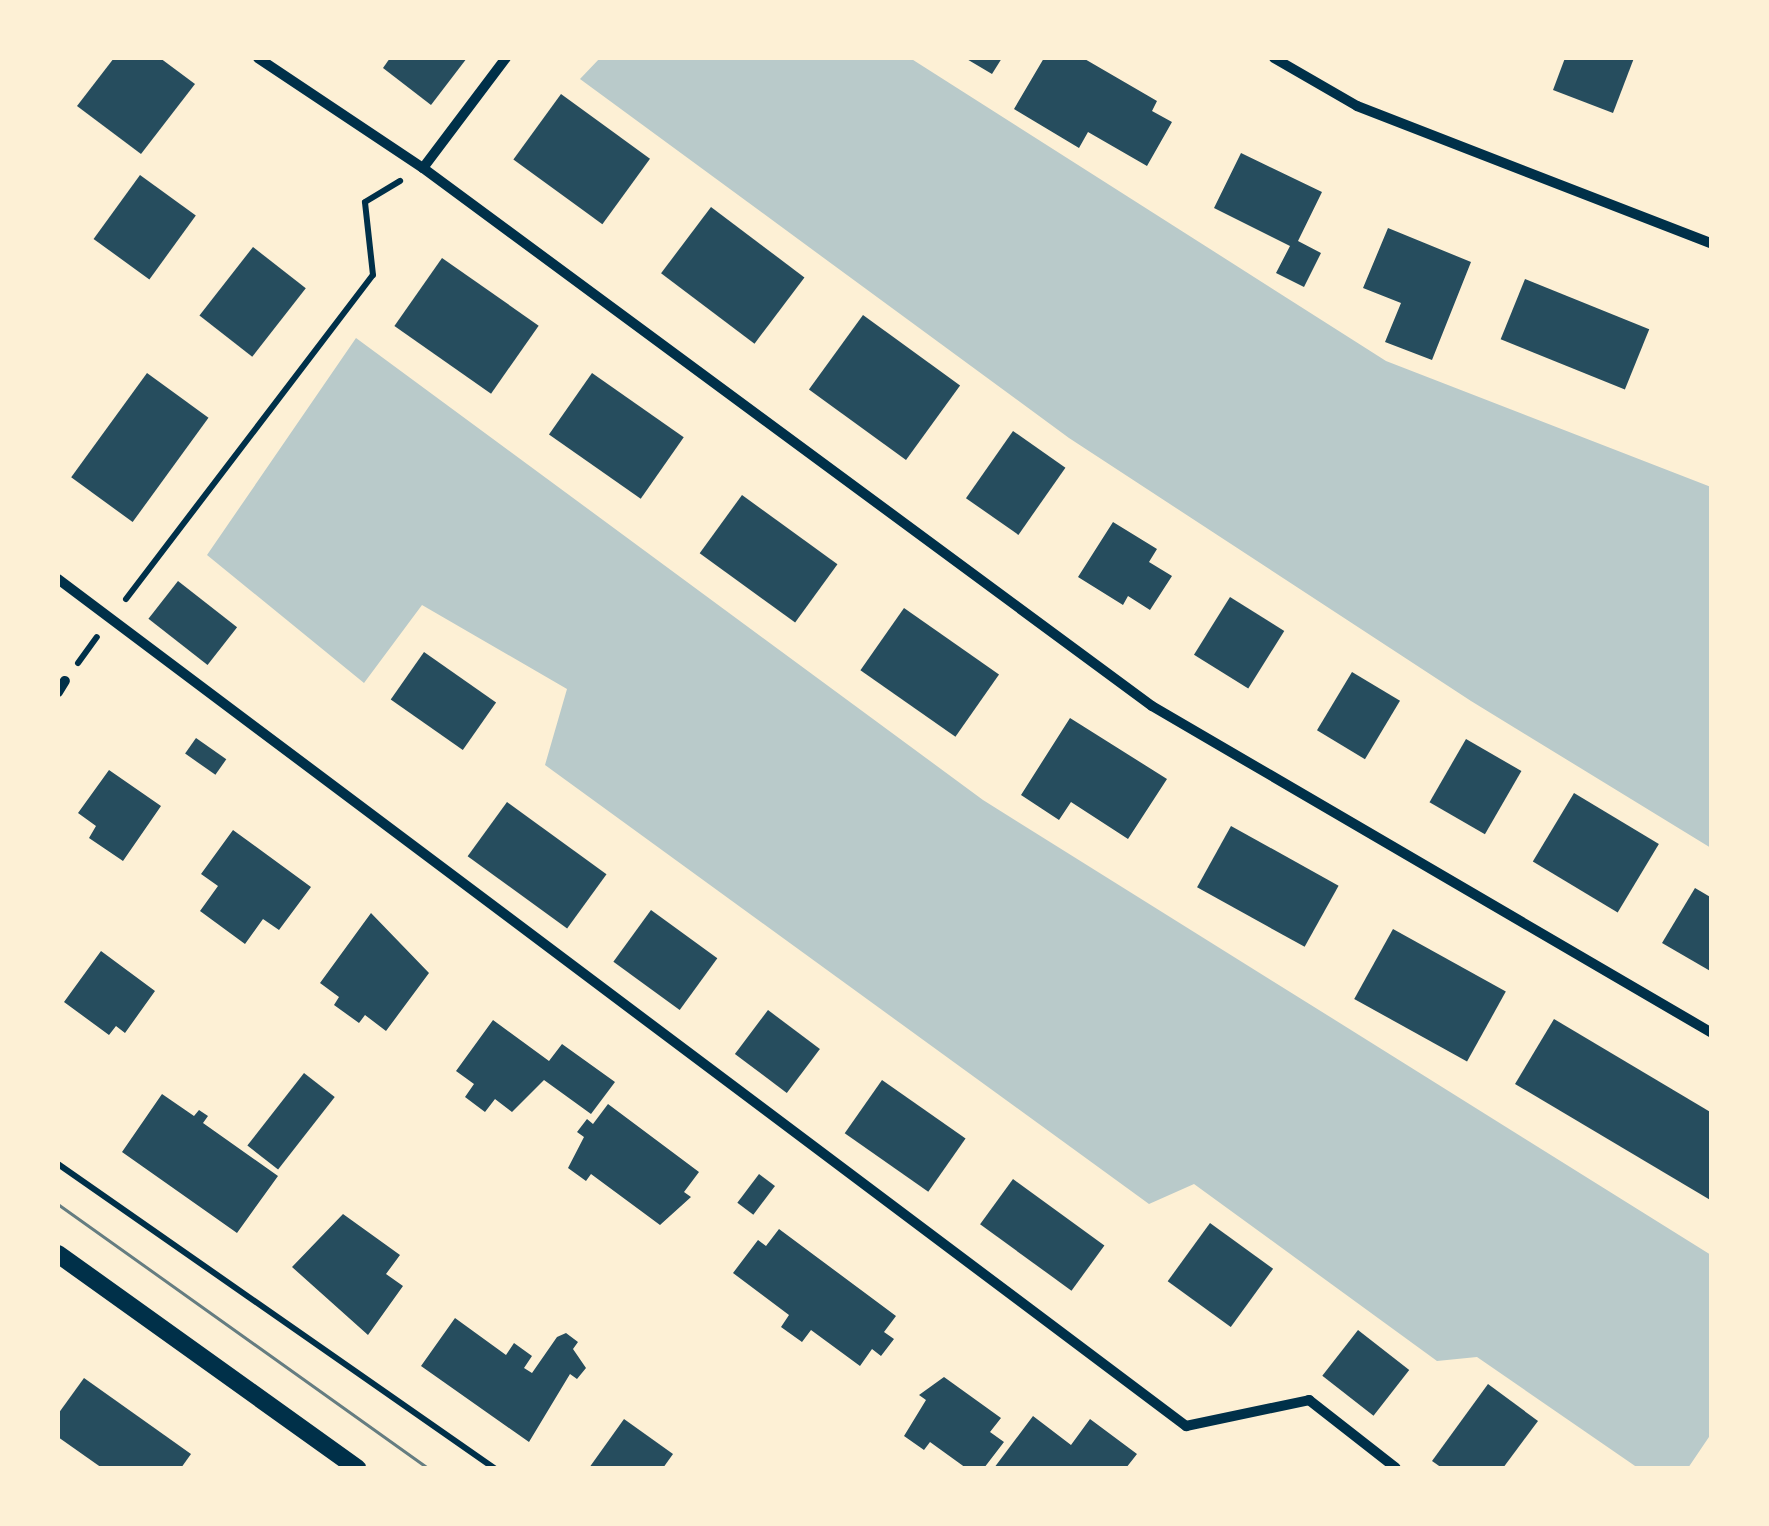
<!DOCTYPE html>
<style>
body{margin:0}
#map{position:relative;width:1769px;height:1526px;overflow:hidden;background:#fdf0d5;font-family:Cabin,sans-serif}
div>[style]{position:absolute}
.green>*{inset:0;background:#b9caca}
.building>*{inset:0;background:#264d5e;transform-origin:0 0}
.path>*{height:6px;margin:-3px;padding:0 3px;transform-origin:3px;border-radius:3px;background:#003049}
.minor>*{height:10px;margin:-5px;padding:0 5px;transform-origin:5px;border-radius:5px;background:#003049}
.tertiary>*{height:18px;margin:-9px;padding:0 9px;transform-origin:9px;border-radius:9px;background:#003049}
.tram>*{height:2.5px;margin:-1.25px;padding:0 1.25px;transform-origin:1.25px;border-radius:1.25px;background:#657d81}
span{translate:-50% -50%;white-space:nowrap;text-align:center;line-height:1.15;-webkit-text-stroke:8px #fdf0d5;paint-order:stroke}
.frame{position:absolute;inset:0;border:60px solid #fdf0d5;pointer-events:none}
</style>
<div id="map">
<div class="green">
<div style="clip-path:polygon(600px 58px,910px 58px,1386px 361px,1711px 487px,1711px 848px,1471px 701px,1069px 438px,580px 79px)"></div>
<div style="clip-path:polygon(356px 338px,983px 800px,1711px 1255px,1711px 1434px,1688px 1468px,1638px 1468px,1477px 1357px,1437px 1361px,1194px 1184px,1149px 1204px,545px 765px,567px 689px,422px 605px,364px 683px,207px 555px)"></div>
</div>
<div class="building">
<div style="clip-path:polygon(114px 58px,160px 58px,195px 84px,141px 154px,77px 106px)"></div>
<div style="clip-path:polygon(390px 58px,467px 58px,431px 105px,383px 68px)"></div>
<div style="clip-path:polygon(965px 58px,1002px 58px,992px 74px)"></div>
<div style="clip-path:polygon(1044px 58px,1083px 58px,1157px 101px,1152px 111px,1172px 122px,1147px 166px,1088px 132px,1079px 148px,1014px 109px)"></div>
<div style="clip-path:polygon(1565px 58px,1634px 58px,1613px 113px,1553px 90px)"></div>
<div style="left:561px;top:94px;width:110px;height:81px;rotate:36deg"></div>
<div style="clip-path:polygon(1241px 153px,1322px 192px,1298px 241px,1321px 253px,1304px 287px,1276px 273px,1290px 246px,1214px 208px)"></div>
<div style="left:140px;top:175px;width:69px;height:79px;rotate:36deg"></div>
<div style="left:711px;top:207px;width:117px;height:83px;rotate:37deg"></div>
<div style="clip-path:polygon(1388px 228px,1471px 262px,1432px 360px,1385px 342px,1401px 303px,1363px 288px)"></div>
<div style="left:253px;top:247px;width:67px;height:87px;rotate:38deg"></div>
<div style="left:442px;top:258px;width:118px;height:83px;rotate:35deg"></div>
<div style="left:1525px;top:279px;width:134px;height:65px;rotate:22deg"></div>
<div style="left:863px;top:315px;width:120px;height:92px;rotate:36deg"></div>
<div style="left:147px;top:373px;width:76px;height:129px;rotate:36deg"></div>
<div style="left:592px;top:373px;width:112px;height:75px;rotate:35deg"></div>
<div style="left:1013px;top:431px;width:64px;height:82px;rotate:35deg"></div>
<div style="left:742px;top:495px;width:118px;height:72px;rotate:36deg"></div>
<div style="clip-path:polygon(1113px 522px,1157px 549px,1149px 562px,1172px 576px,1150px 610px,1128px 596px,1123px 605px,1078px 577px)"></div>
<div style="left:178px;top:581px;width:75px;height:48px;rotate:38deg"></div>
<div style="left:1230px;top:597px;width:64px;height:68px;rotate:32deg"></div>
<div style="left:904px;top:608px;width:116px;height:76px;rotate:35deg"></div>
<div style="left:424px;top:652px;width:88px;height:58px;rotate:35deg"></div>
<div style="left:1352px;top:672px;width:56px;height:68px;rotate:31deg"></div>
<div style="clip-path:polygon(1070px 718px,1167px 779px,1128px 839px,1071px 802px,1059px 820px,1021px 795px)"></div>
<div style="left:196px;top:738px;width:37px;height:19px;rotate:35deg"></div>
<div style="left:1466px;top:739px;width:64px;height:73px;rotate:30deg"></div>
<div style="clip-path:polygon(109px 770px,161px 806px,123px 861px,89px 838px,96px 826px,78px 813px)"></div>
<div style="left:1574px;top:793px;width:99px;height:80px;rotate:31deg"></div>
<div style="left:507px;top:802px;width:123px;height:67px;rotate:36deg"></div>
<div style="left:1231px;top:826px;width:123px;height:70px;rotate:29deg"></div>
<div style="clip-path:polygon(233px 830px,311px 887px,279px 930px,263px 919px,245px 944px,200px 911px,218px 886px,201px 874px)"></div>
<div style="clip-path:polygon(1695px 888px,1712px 898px,1712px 972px,1662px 943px)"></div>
<div style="left:651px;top:910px;width:82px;height:64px;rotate:36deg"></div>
<div style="clip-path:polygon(371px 913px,429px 973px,386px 1031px,365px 1015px,359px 1023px,334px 1005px,339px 997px,320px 983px)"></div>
<div style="left:1393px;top:929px;width:129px;height:80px;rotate:29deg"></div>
<div style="clip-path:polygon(101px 951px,155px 991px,125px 1033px,116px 1026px,109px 1035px,64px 1002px)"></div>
<div style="left:768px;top:1010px;width:65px;height:55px;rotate:37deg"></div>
<div style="clip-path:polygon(1554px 1019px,1712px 1113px,1712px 1201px,1515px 1084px)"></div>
<div style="clip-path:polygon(493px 1020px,549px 1061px,562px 1044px,615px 1082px,591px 1114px,544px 1080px,512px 1112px,495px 1099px,485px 1112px,465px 1097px,474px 1084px,456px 1071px)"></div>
<div style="left:304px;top:1073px;width:39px;height:92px;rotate:38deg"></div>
<div style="left:882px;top:1080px;width:102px;height:65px;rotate:35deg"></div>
<div style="clip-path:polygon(162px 1094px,194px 1116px,199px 1110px,208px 1116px,203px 1123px,278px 1176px,237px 1233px,122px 1152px)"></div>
<div style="clip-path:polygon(608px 1104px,699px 1172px,684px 1192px,691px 1197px,660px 1225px,591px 1174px,586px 1181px,568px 1168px,584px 1137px,577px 1132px,587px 1119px,593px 1124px)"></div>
<div style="left:759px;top:1174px;width:20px;height:36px;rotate:37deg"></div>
<div style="left:1013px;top:1179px;width:113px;height:56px;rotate:36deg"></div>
<div style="clip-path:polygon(343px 1214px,400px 1255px,386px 1274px,403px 1286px,368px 1335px,292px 1267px)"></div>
<div style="left:1210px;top:1223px;width:78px;height:72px;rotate:36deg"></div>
<div style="clip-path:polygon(779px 1229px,896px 1316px,884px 1332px,894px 1339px,881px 1356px,872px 1349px,860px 1366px,811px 1330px,802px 1342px,781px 1327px,789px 1315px,733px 1273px,758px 1240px,766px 1246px)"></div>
<div style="clip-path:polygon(455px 1318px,506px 1355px,514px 1343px,532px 1356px,524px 1368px,532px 1373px,557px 1337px,566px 1333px,578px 1342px,573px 1349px,586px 1368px,577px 1379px,570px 1374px,529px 1442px,421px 1366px)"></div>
<div style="left:1358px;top:1330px;width:65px;height:58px;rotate:38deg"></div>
<div style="clip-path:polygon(944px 1377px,1001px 1418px,990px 1432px,1004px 1442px,984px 1468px,966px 1468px,930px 1442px,924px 1450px,904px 1436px,926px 1400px,919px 1395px)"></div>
<div style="clip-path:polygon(84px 1378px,191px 1454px,181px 1468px,102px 1468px,58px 1437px,58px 1414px)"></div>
<div style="clip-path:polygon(1488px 1384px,1538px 1421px,1503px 1468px,1442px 1468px,1432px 1461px)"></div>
<div style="clip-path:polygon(1033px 1416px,1071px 1445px,1090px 1419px,1137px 1454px,1126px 1468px,994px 1468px)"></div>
<div style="clip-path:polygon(624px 1419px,673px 1454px,663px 1468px,589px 1468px)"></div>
</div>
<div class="path">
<div style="left:126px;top:599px;width:407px;rotate:-52.7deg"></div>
<div style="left:373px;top:275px;width:73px;rotate:-96.3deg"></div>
<div style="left:365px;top:202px;width:41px;rotate:-31deg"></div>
<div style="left:78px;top:663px;width:32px;rotate:-54deg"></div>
<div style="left:58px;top:1164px;width:532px;rotate:34.89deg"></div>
</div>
<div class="minor">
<div style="left:258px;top:58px;width:198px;rotate:33.7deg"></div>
<div style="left:423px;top:168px;width:906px;rotate:36.43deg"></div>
<div style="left:1152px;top:706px;width:648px;rotate:30.28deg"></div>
<div style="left:1274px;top:58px;width:96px;rotate:30deg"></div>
<div style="left:1357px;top:106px;width:381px;rotate:21.2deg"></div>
<div style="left:423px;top:168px;width:138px;rotate:-53deg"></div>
<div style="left:58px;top:579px;width:1411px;rotate:36.9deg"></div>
<div style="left:1186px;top:1426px;width:126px;rotate:-11.9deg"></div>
<div style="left:1309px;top:1400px;width:110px;rotate:38deg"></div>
<div style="left:58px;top:692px;width:13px;rotate:-58deg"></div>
</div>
<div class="tertiary">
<div style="left:58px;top:1254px;width:368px;rotate:35.6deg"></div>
</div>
<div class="tram">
<div style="left:58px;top:1204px;width:455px;rotate:35.5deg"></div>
</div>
<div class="frame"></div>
</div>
